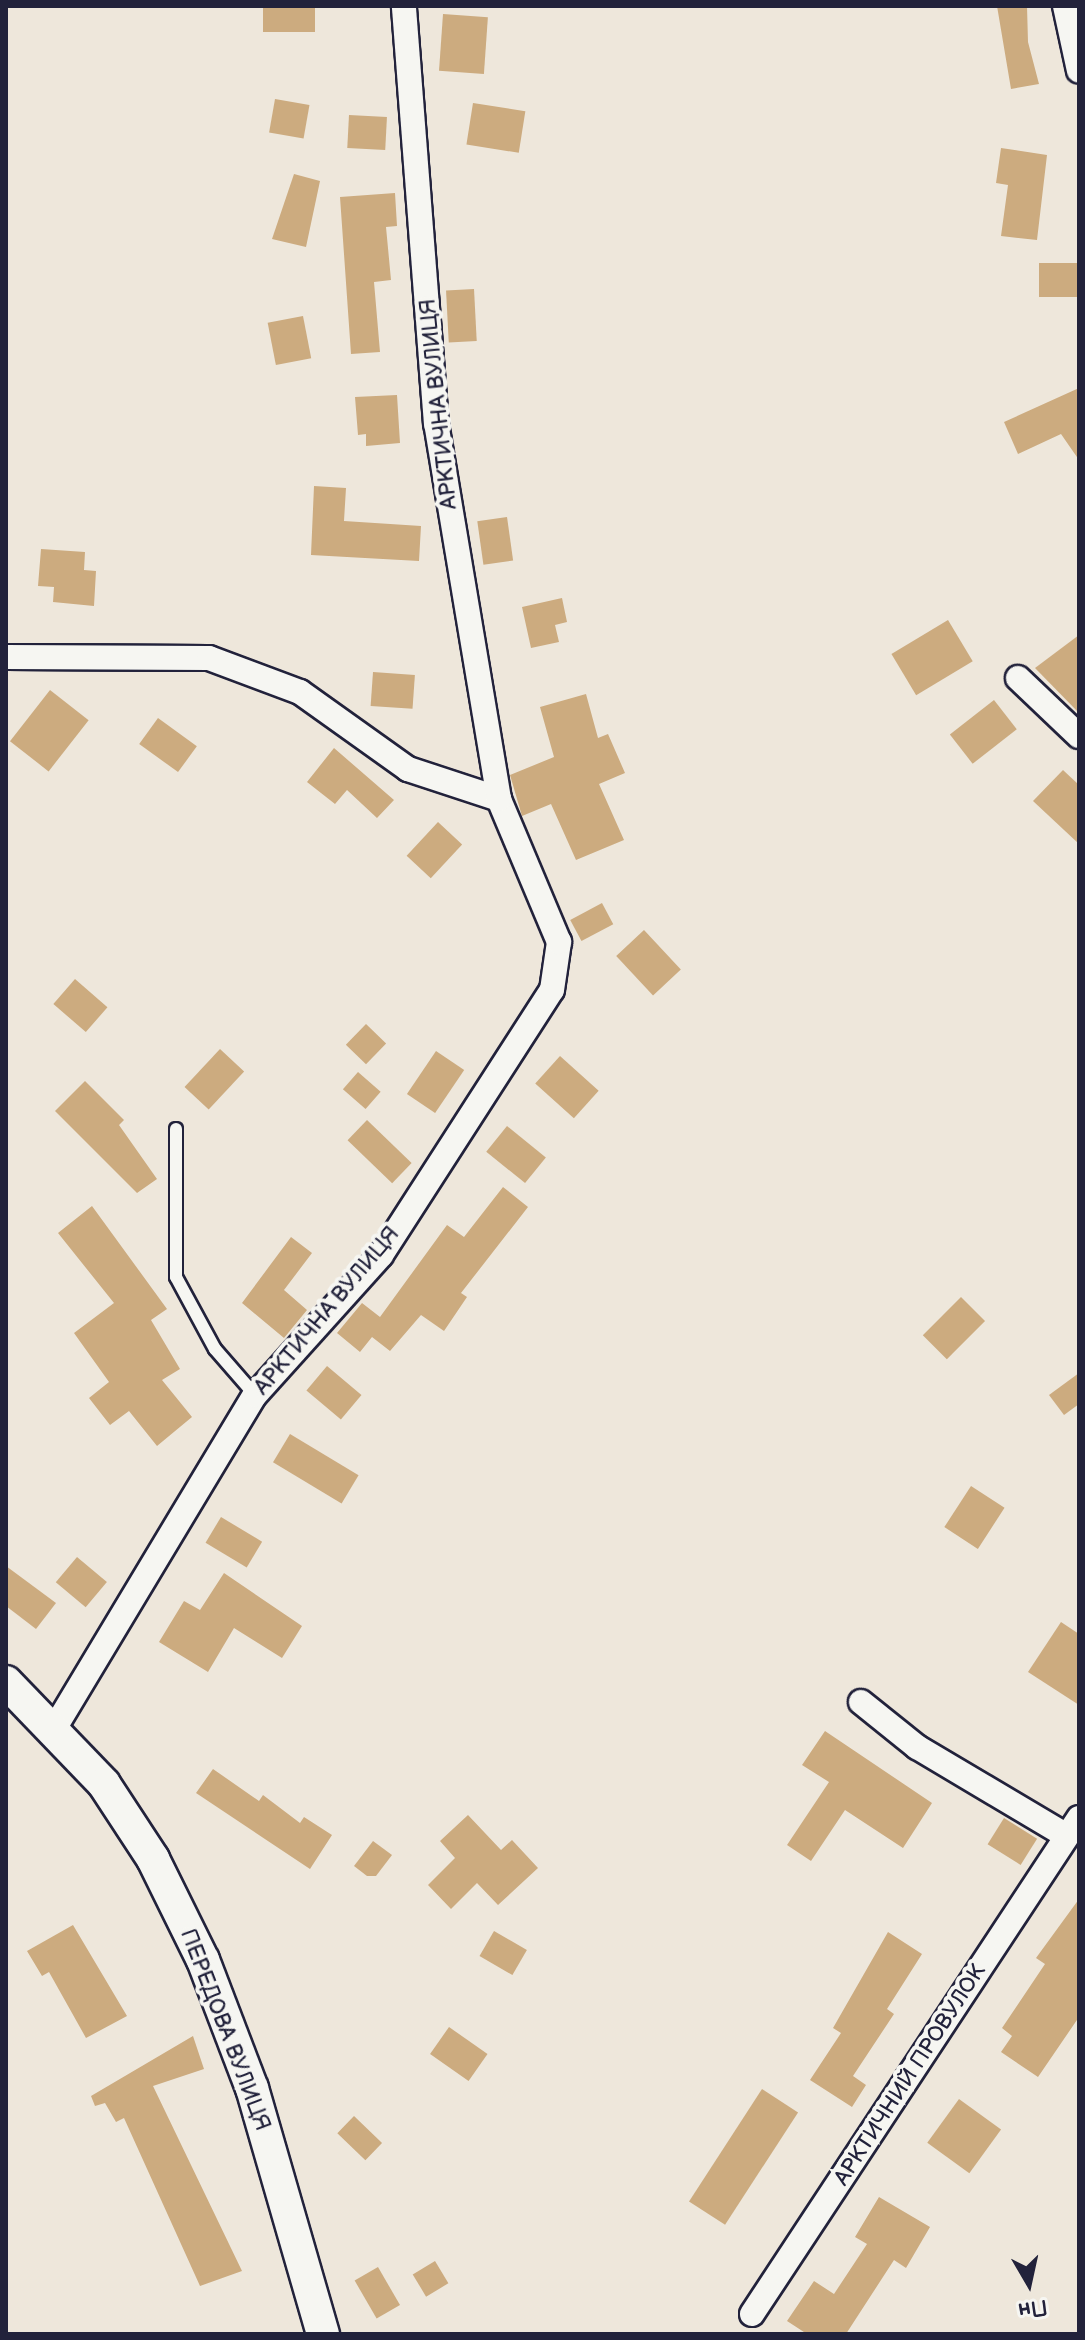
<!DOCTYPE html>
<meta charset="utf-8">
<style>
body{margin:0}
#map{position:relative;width:1085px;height:2340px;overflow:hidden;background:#eee7db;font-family:"Balsamiq Sans",sans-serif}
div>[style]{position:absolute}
.building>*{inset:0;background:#ccab7f;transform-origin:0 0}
.roads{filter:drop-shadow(2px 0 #22223b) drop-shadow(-2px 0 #22223b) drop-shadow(0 2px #22223b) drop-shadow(0 -2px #22223b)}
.lane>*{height:12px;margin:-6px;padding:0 6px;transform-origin:6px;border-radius:6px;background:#f6f6f2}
.street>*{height:24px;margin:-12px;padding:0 12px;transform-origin:12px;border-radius:12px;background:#f6f6f2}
.secondary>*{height:32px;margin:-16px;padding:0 16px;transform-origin:16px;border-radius:16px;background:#f6f6f2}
span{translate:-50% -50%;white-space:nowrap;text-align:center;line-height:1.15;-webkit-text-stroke:8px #f6f6f2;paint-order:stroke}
.street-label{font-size:22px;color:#22223b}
.frame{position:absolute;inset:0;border:8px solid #22223b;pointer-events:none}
.north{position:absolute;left:989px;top:2244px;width:80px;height:80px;-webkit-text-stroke:6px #f6f6f2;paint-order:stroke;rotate:171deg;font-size:22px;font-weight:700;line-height:32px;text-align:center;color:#22223b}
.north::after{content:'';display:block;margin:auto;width:28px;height:36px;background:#22223b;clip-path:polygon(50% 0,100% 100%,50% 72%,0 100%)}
</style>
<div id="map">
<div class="building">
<div style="left:263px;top:6px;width:52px;height:26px"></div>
<div style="clip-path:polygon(997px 6px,1027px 6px,1028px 42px,1039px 84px,1011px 89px)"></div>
<div style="left:443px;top:14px;width:45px;height:57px;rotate:4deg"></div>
<div style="left:275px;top:99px;width:35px;height:34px;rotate:10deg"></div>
<div style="left:473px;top:103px;width:53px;height:42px;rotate:9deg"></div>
<div style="left:349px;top:115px;width:38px;height:33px;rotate:3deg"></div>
<div style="clip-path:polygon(1001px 148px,1047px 155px,1037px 240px,1001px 236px,1008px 185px,996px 183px)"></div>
<div style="clip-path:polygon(294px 174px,320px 181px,306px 247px,272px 239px)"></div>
<div style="clip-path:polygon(395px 193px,397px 226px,386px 227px,391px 280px,374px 282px,380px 352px,351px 354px,340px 197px)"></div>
<div style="left:1079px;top:263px;width:34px;height:40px;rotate:90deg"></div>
<div style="left:474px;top:289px;width:52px;height:28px;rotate:87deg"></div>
<div style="left:303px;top:316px;width:43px;height:36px;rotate:79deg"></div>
<div style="clip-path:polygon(1079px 388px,1079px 460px,1061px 434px,1018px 454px,1004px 422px)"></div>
<div style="clip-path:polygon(397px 395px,400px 443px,366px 446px,366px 434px,358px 435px,355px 397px)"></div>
<div style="clip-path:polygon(314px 486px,346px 488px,344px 521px,421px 526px,419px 561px,311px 555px)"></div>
<div style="left:507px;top:517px;width:44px;height:30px;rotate:82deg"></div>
<div style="clip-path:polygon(41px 549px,85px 552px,84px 570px,96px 571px,94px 606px,53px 602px,54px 587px,38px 586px)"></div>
<div style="clip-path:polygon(562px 598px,567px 622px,555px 625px,559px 642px,531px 648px,522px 607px)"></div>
<div style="left:948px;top:620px;width:48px;height:66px;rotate:59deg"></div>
<div style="clip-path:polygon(1079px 635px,1079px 713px,1035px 668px)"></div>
<div style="left:373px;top:672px;width:42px;height:34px;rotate:4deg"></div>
<div style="left:50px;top:690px;width:49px;height:65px;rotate:38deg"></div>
<div style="clip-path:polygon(586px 694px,598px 738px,608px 734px,625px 773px,599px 784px,624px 840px,576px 860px,551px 804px,522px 816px,510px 775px,554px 757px,540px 707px)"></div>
<div style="left:994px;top:700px;width:37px;height:56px;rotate:52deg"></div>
<div style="left:158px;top:718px;width:48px;height:32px;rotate:36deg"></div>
<div style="clip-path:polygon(334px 748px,394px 800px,377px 818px,347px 790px,335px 804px,307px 782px)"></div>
<div style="clip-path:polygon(1063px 770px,1079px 785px,1079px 844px,1033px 801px)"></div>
<div style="left:438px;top:822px;width:33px;height:46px;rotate:43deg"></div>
<div style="left:602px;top:903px;width:24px;height:36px;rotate:62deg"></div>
<div style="left:644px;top:930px;width:54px;height:38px;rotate:47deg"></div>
<div style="left:75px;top:979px;width:43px;height:33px;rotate:41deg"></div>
<div style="left:366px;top:1024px;width:28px;height:29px;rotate:44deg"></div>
<div style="left:220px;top:1049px;width:33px;height:52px;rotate:43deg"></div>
<div style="left:436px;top:1051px;width:34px;height:52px;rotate:34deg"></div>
<div style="left:560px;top:1056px;width:52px;height:37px;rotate:42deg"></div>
<div style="left:358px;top:1072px;width:30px;height:23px;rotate:41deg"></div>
<div style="clip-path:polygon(85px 1081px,124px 1120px,119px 1125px,157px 1179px,137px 1193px,55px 1111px)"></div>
<div style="left:367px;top:1120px;width:62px;height:28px;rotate:44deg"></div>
<div style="left:507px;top:1126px;width:50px;height:33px;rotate:39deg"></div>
<div style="clip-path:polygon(503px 1187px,528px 1207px,461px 1293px,467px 1297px,444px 1331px,421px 1315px,390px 1351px,372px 1337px,360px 1352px,337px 1333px,362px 1303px,380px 1317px,447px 1225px,464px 1237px)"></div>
<div style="clip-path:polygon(92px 1206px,167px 1309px,151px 1320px,180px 1369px,162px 1380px,192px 1417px,157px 1446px,129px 1411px,110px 1425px,89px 1398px,109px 1382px,74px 1333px,114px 1303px,58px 1233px)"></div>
<div style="clip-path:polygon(291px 1237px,312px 1253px,284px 1290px,307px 1310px,284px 1338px,242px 1303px)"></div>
<div style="left:961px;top:1297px;width:34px;height:54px;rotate:45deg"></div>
<div style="left:327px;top:1366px;width:45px;height:32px;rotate:40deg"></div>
<div style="clip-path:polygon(1079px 1373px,1079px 1404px,1064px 1415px,1049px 1395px)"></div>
<div style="left:290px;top:1434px;width:80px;height:33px;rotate:31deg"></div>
<div style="left:971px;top:1486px;width:40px;height:49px;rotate:33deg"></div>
<div style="left:221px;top:1517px;width:48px;height:30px;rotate:31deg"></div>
<div style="left:77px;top:1557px;width:39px;height:33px;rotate:40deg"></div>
<div style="clip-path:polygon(6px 1566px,56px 1603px,36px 1629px,6px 1606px)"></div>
<div style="clip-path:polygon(224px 1573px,302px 1626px,282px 1658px,234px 1628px,208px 1672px,159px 1642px,184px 1601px,200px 1610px)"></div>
<div style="clip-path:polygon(1061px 1622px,1079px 1634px,1079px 1705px,1028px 1672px)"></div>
<div style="clip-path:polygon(825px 1731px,932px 1803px,903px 1848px,845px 1810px,811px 1861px,787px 1845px,829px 1782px,802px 1765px)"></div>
<div style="clip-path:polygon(213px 1769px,259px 1801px,263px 1795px,300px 1823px,304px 1817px,332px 1835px,310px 1869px,196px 1793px)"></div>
<div style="clip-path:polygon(468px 1815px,501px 1850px,512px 1840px,538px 1868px,498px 1905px,477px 1883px,451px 1909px,428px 1885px,455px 1858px,440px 1841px)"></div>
<div style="left:1004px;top:1818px;width:39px;height:31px;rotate:32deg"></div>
<div style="clip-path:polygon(373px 1841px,392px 1855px,376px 1876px,367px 1876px,354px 1866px)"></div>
<div style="clip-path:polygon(1079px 1899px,1079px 2017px,1038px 2077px,1001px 2052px,1012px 2036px,1002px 2028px,1045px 1964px,1036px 1958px)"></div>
<div style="clip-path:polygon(73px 1925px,127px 2016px,86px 2038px,49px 1972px,42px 1976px,27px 1951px)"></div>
<div style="left:494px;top:1931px;width:38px;height:29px;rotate:30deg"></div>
<div style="clip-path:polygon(888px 1932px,922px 1954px,887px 2009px,894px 2014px,853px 2076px,866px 2085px,852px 2107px,810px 2080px,841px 2033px,833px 2028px)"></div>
<div style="left:449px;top:2027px;width:47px;height:33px;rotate:35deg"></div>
<div style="clip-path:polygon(193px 2036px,204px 2069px,153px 2086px,242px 2271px,200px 2286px,124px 2118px,116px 2122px,105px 2103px,95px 2106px,91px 2096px)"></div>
<div style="left:762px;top:2089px;width:43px;height:134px;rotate:33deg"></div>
<div style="left:959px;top:2099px;width:52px;height:54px;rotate:36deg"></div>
<div style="left:354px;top:2116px;width:39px;height:24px;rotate:44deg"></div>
<div style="clip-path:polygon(879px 2197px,930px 2227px,906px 2268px,894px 2260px,846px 2334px,807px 2334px,787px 2321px,814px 2281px,834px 2294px,867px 2244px,855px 2237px)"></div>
<div style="left:435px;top:2261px;width:26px;height:26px;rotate:59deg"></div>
<div style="left:378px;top:2267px;width:44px;height:27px;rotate:60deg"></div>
</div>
<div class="roads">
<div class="lane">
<div style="left:176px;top:1129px;width:148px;rotate:90deg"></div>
<div style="left:176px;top:1277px;width:82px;rotate:61.6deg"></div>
<div style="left:215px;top:1349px;width:61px;rotate:49deg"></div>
</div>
<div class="street">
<div style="left:1065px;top:6px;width:66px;rotate:77.8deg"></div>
<div style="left:6px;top:657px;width:203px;rotate:0.3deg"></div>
<div style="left:209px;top:658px;width:97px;rotate:20.5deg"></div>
<div style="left:300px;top:692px;width:133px;rotate:35.5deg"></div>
<div style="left:408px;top:769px;width:96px;rotate:18.2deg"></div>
<div style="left:1018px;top:678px;width:84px;rotate:43.6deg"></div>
<div style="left:861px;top:1702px;width:72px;rotate:38.8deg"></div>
<div style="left:917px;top:1747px;width:174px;rotate:30.7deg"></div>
<div style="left:54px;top:1729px;width:390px;rotate:-59deg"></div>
<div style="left:255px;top:1395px;width:188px;rotate:-48deg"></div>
<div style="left:381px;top:1255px;width:315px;rotate:-57.2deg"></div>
<div style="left:552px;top:990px;width:49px;rotate:-81.7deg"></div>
<div style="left:559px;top:942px;width:155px;rotate:-112.8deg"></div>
<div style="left:499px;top:799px;width:380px;rotate:-99.5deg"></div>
<div style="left:436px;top:424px;width:419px;rotate:-94.4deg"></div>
<div style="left:752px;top:2314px;width:594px;rotate:-56.6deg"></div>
</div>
<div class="secondary">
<div style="left:6px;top:1682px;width:141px;rotate:46.1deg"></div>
<div style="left:104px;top:1784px;width:90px;rotate:56.8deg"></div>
<div style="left:153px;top:1859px;width:113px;rotate:63.7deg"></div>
<div style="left:203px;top:1960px;width:137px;rotate:69.1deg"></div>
<div style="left:252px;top:2088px;width:256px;rotate:73.9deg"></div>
</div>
</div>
<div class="street-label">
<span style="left:439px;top:404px;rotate:-96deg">АРКТИЧНА ВУЛИЦЯ</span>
<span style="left:327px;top:1311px;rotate:-50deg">АРКТИЧНА ВУЛИЦЯ</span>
<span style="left:225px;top:2030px;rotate:69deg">ПЕРЕДОВА ВУЛИЦЯ</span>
<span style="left:910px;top:2075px;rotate:-57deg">АРКТИЧНИЙ ПРОВУЛОК</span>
</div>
<div class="frame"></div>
<div class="north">Пн</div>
</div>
